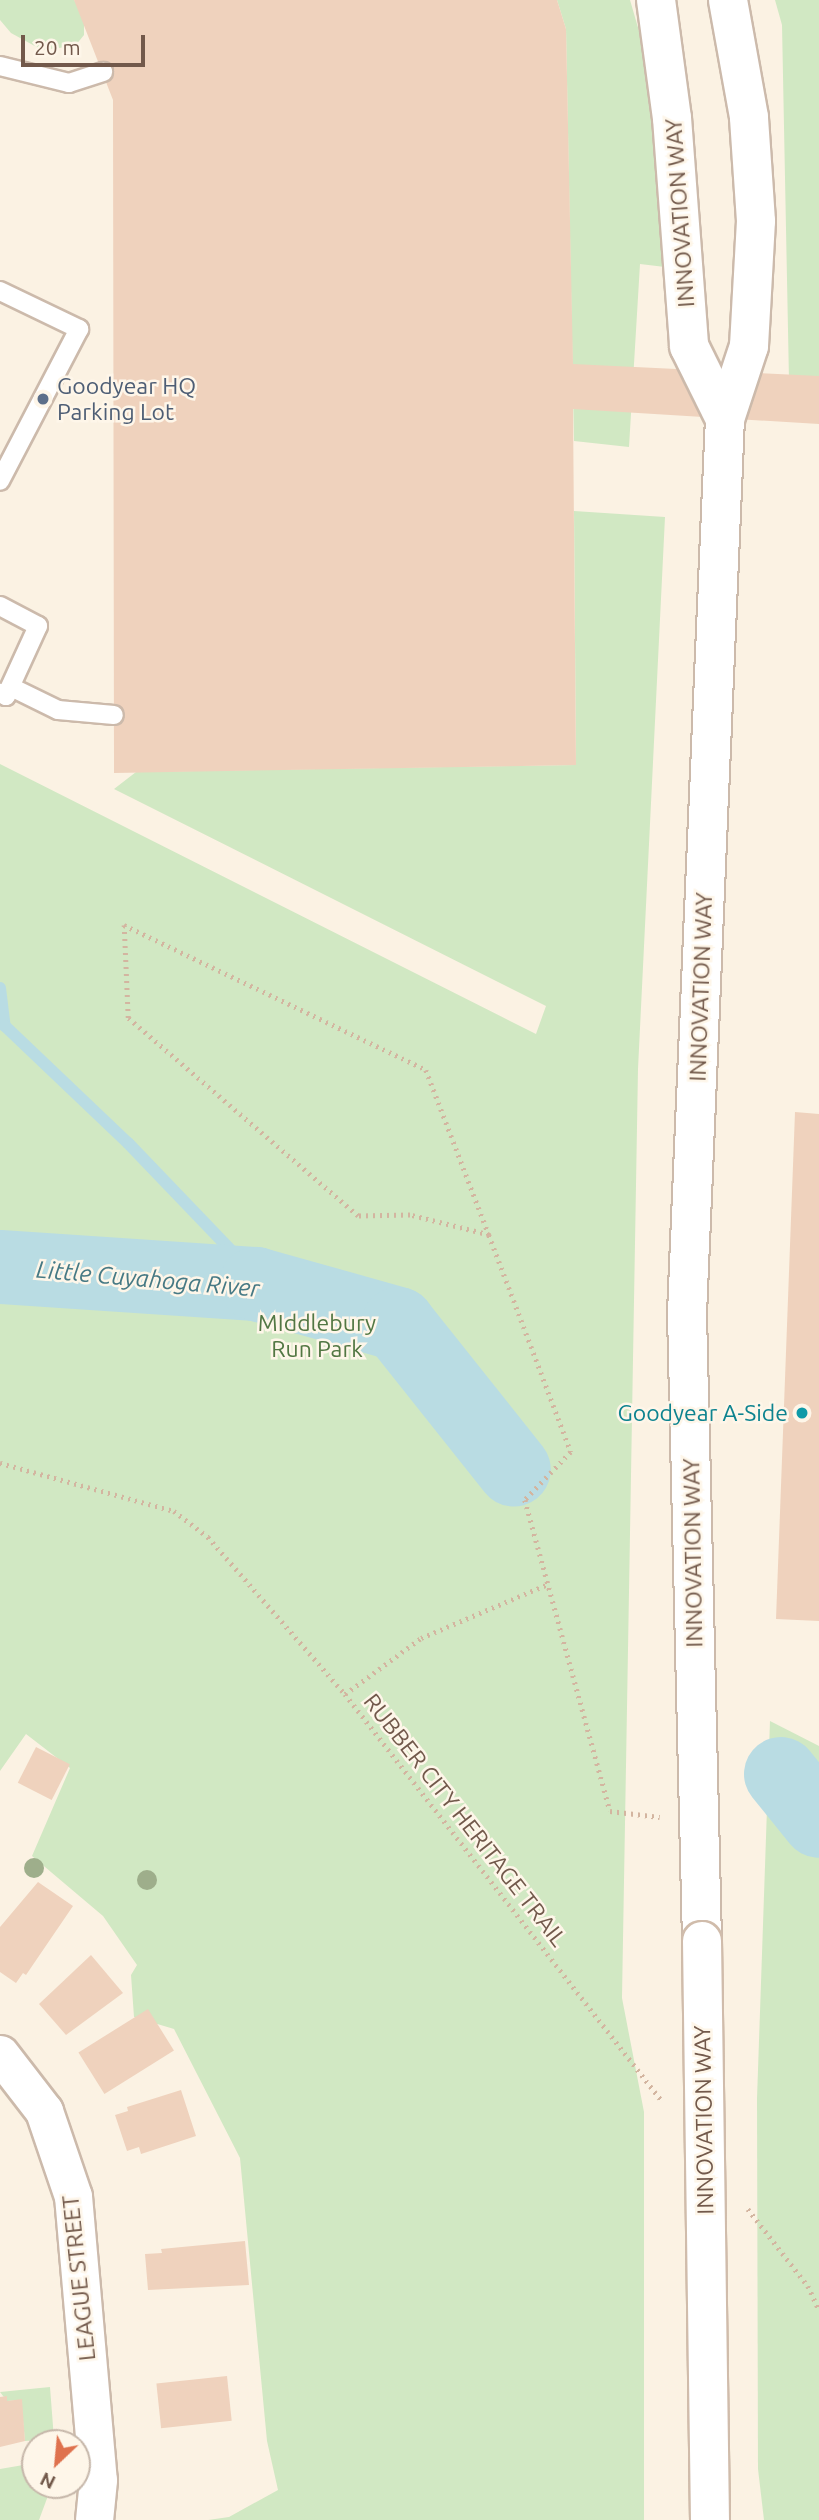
<!DOCTYPE html>
<style>
body{margin:0}
#map{position:relative;width:819px;height:2520px;overflow:hidden;background:#fbf2e3;font-family:Ubuntu,sans-serif}
div>[style]{position:absolute}
.green>*{inset:0;background:#d1e8c3}
.stream>*{height:12px;margin:-6px;padding:0 6px;transform-origin:6px;border-radius:6px;background:#b9dce3}
.river>*{height:74px;margin:-37px;padding:0 37px;transform-origin:37px;border-radius:37px;background:#b9dce3}
.building>*{inset:0;background:#efd2bd;transform-origin:0 0}
.path>*{height:4.5px;margin-top:-2.25px;transform-origin:0;background:repeating-linear-gradient(90deg,#d3b5a0 0 2px,transparent 0 7px)}
.roads{filter:drop-shadow(2px 0 #ccbaab) drop-shadow(-2px 0 #ccbaab) drop-shadow(0 2px #ccbaab) drop-shadow(0 -2px #ccbaab)}
.service>*{height:18px;margin:-9px;padding:0 9px;transform-origin:9px;border-radius:9px;background:#fff}
.minor>*{height:37px;margin:-18.5px;padding:0 18.5px;transform-origin:18.5px;border-radius:18.5px;background:#fff}
.secondary>*{height:38px;margin:-19px;padding:0 19px;transform-origin:19px;border-radius:19px;background:#fff}
.bridges{filter:drop-shadow(2px 0 #d0bcab) drop-shadow(-2px 0 #d0bcab) drop-shadow(0 2px #d0bcab) drop-shadow(0 -2px #d0bcab)}
.secondary-bridge>*{height:38px;margin:-19px;padding:0 19px;transform-origin:19px;border-radius:19px;background:#fff}
.trees>*{width:20px;height:20px;margin:-10px;border-radius:50%;background:#9eae8b}
.dots>*{width:19px;height:19px;translate:-50% -50%;box-sizing:border-box;border:4px solid #fef6e9;border-radius:50%}
span{translate:-50% -50%;white-space:nowrap;text-align:center;line-height:1.15;-webkit-text-stroke:5px #fef6e9;paint-order:stroke}
.street-label{font-size:23px;color:#72594b}
.service-label{font-size:23px;color:#4e5e75}
.left{translate:0 -50%;text-align:left}
.park-label{font-size:23px;color:#527743}
.culture-label{font-size:23px;color:#0d838f}
.right{translate:-100% -50%;text-align:right}
.water-label{font-size:24px;color:#467984;font-style:italic}
.north{position:absolute;left:21px;top:2429px;width:70px;height:70px;box-sizing:border-box;background:#fef6e9;border:2px solid #c6b7aa;border-radius:50%;rotate:206deg;font-size:19px;font-weight:700;line-height:28px;text-align:center;color:#72594b}
.north::after{content:'';display:block;margin:auto;width:24px;height:32px;background:#df724e;clip-path:polygon(50% 0,100% 100%,50% 72%,0 100%)}
.scale{position:absolute;left:21px;top:35px;width:124px;height:32px;box-sizing:border-box;border:4px solid #72594b;border-top:0;padding-left:9px;font-size:21px;line-height:24px;white-space:nowrap;color:#72594b;-webkit-text-stroke:5px #fef6e9;paint-order:stroke}
</style>
<div id="map">
<div class="green">
<div style="clip-path:polygon(0 0,74px 0,84px 16px,84px 35px,75px 46px,42px 50px,11px 33px,0 20px)"></div>
<div style="clip-path:polygon(557px 0,630px 0,639px 31px,658px 155px,665px 267px,640px 264px,629px 447px,574px 441px,566px 29px)"></div>
<div style="clip-path:polygon(775px 0,819px 0,819px 381px,789px 381px,782px 25px)"></div>
<div style="clip-path:polygon(574px 511px,665px 517px,638px 1069px,622px 1998px,644px 2112px,644px 2520px,208px 2520px,229px 2517px,278px 2490px,267px 2441px,240px 2158px,174px 2029px,134px 2017px,131px 1975px,137px 1965px,103px 1916px,32px 1856px,70px 1768px,26px 1734px,0 1771px,0 764px,536px 1034px,546px 1006px,114px 789px,136px 772px,576px 765px)"></div>
<div style="clip-path:polygon(770px 1721px,819px 1746px,819px 2520px,764px 2520px,758px 2469px,757px 2099px)"></div>
<div style="clip-path:polygon(50px 2387px,54px 2439px,25px 2441px,21px 2400px,7px 2401px,0 2392px)"></div>
<div style="clip-path:polygon(35px 2463px,35px 2485px,52px 2485px,39px 2520px,0 2520px,0 2469px)"></div>
</div>
<div class="stream">
<div style="left:0;top:988px;width:38px;rotate:83deg"></div>
<div style="left:5px;top:1026px;width:170px;rotate:43.6deg"></div>
<div style="left:128px;top:1143px;width:199px;rotate:46.2deg"></div>
</div>
<div class="river">
<div style="left:0;top:1267px;width:257px;rotate:3.8deg"></div>
<div style="left:256px;top:1284px;width:148px;rotate:15.7deg"></div>
<div style="left:398px;top:1324px;width:186px;rotate:51.5deg"></div>
<div style="left:781px;top:1774px;width:60px;rotate:51deg"></div>
</div>
<div class="building">
<div style="clip-path:polygon(74px 0,557px 0,566px 29px,573px 364px,819px 376px,819px 424px,573px 409px,576px 765px,114px 773px,113px 100px)"></div>
<div style="clip-path:polygon(795px 1112px,819px 1114px,819px 1621px,776px 1619px)"></div>
<div style="left:36px;top:1747px;width:38px;height:40px;rotate:27deg"></div>
<div style="clip-path:polygon(38px 1882px,73px 1906px,26px 1975px,23px 1973px,16px 1983px,0 1972px,0 1927px)"></div>
<div style="clip-path:polygon(91px 1955px,123px 1993px,66px 2035px,39px 2004px)"></div>
<div style="left:148px;top:2009px;width:49px;height:82px;rotate:58deg"></div>
<div style="clip-path:polygon(181px 2090px,196px 2136px,141px 2154px,139px 2147px,127px 2151px,115px 2115px,128px 2111px,127px 2107px)"></div>
<div style="clip-path:polygon(245px 2241px,249px 2285px,148px 2290px,145px 2254px,162px 2253px,161px 2249px)"></div>
<div style="left:227px;top:2376px;width:45px;height:71px;rotate:84deg"></div>
<div style="clip-path:polygon(7px 2396px,7px 2401px,22px 2399px,25px 2441px,0 2447px,0 2397px)"></div>
</div>
<div class="path">
<div style="left:489px;top:1235px;width:81px;rotate:-165.8deg"></div>
<div style="left:410px;top:1215px;width:52px;rotate:178.9deg"></div>
<div style="left:358px;top:1216px;width:303px;rotate:-139.3deg"></div>
<div style="left:128px;top:1018px;width:93px;rotate:-92.5deg"></div>
<div style="left:124px;top:925px;width:335px;rotate:25.6deg"></div>
<div style="left:426px;top:1070px;width:177px;rotate:69.1deg"></div>
<div style="left:489px;top:1235px;width:232px;rotate:69.3deg"></div>
<div style="left:571px;top:1452px;width:66px;rotate:133.8deg"></div>
<div style="left:525px;top:1500px;width:322px;rotate:74.7deg"></div>
<div style="left:610px;top:1811px;width:50px;rotate:6.8deg"></div>
<div style="left:0;top:1463px;width:180px;rotate:15.4deg"></div>
<div style="left:174px;top:1511px;width:43px;rotate:37.4deg"></div>
<div style="left:208px;top:1537px;width:208px;rotate:48.9deg"></div>
<div style="left:345px;top:1694px;width:516px;rotate:52.09deg"></div>
<div style="left:345px;top:1694px;width:94px;rotate:-36.4deg"></div>
<div style="left:421px;top:1638px;width:138px;rotate:-23deg"></div>
<div style="left:748px;top:2209px;width:98px;rotate:52.1deg"></div>
<div style="left:808px;top:2286px;width:26px;rotate:65deg"></div>
</div>
<div class="roads">
<div class="service">
<div style="left:0;top:66px;width:71px;rotate:13.8deg"></div>
<div style="left:69px;top:83px;width:36px;rotate:-18deg"></div>
<div style="left:0;top:291px;width:88px;rotate:25.7deg"></div>
<div style="left:79px;top:329px;width:171px;rotate:117.5deg"></div>
<div style="left:0;top:606px;width:43px;rotate:27.8deg"></div>
<div style="left:38px;top:626px;width:77px;rotate:114.6deg"></div>
<div style="left:6px;top:696px;width:7px;rotate:-153deg"></div>
<div style="left:11px;top:687px;width:52px;rotate:26.1deg"></div>
<div style="left:58px;top:710px;width:56px;rotate:5.1deg"></div>
</div>
<div class="minor">
<div style="left:0;top:2054px;width:72px;rotate:52.3deg"></div>
<div style="left:44px;top:2111px;width:90px;rotate:71.2deg"></div>
<div style="left:73px;top:2196px;width:285px;rotate:85deg"></div>
<div style="left:98px;top:2480px;width:40px;rotate:95.7deg"></div>
</div>
<div class="secondary">
<div style="left:656px;top:0;width:119px;rotate:82.3deg"></div>
<div style="left:672px;top:118px;width:229px;rotate:85.7deg"></div>
<div style="left:689px;top:346px;width:81px;rotate:63.7deg"></div>
<div style="left:702px;top:1941px;width:628px;rotate:-91.37deg"></div>
<div style="left:687px;top:1313px;width:895px;rotate:-87.57deg"></div>
<div style="left:725px;top:419px;width:77px;rotate:-71.8deg"></div>
<div style="left:749px;top:346px;width:125px;rotate:-86.8deg"></div>
<div style="left:756px;top:221px;width:104px;rotate:-93.9deg"></div>
<div style="left:749px;top:117px;width:119px;rotate:-100.2deg"></div>
</div>
</div>
<div class="bridges">
<div class="secondary-bridge">
<div style="left:702px;top:1941px;width:579px;rotate:89.21deg"></div>
</div>
</div>
<div class="trees">
<div style="left:34px;top:1868px"></div>
<div style="left:147px;top:1880px"></div>
</div>
<div class="dots">
<div style="left:43px;top:399px;background:#5c6f8a"></div>
<div style="left:802px;top:1413px;background:#0f9aa8"></div>
</div>
<div class="street-label">
<span style="left:680px;top:213px;rotate:-94deg">INNOVATION WAY</span>
<span style="left:701px;top:987px;rotate:-88deg">INNOVATION WAY</span>
<span style="left:693px;top:1553px;rotate:-91deg">INNOVATION WAY</span>
<span style="left:465px;top:1820px;rotate:52deg">RUBBER CITY HERITAGE TRAIL</span>
<span style="left:704px;top:2120px;rotate:-91deg">INNOVATION WAY</span>
<span style="left:79px;top:2278px;rotate:-96deg">LEAGUE STREET</span>
</div>
<div class="service-label">
<span class="left" style="left:57px;top:399px">Goodyear HQ<br>Parking Lot</span>
</div>
<div class="park-label">
<span style="left:317px;top:1336px">MIddlebury<br>Run Park</span>
</div>
<div class="culture-label">
<span class="right" style="left:788px;top:1413px">Goodyear A-Side</span>
</div>
<div class="water-label">
<span style="left:148px;top:1279px;rotate:5deg">Little Cuyahoga River</span>
</div>
<div class="north">N</div>
<div class="scale">20 m</div>
</div>
